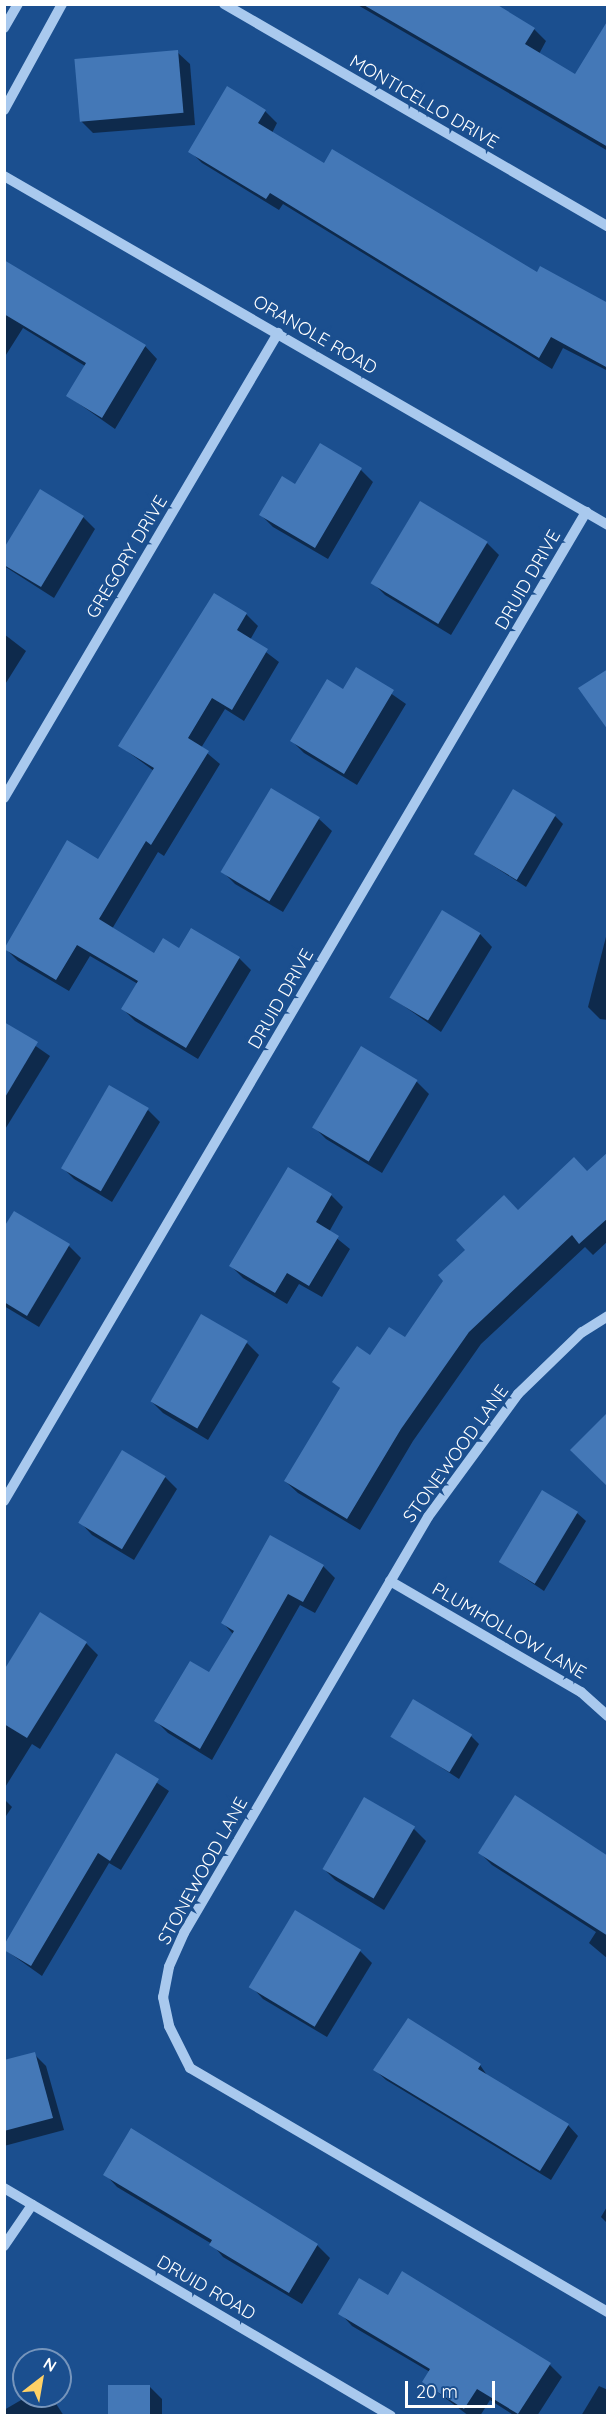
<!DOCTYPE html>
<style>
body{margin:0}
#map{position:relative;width:612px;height:2420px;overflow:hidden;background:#1b4f8f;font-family:Quicksand,sans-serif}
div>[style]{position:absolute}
.shadow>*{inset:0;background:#0007}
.building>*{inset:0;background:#4478b7;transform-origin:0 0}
.minor>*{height:10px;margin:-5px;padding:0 5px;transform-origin:5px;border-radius:5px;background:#a9c9ee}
span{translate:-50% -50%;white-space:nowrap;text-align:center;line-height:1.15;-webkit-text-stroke:6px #1b4f8f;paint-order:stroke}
.street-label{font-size:18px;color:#fff}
.frame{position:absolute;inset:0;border:6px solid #fff;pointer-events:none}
.north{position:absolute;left:12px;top:2348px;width:60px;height:60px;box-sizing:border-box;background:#1b4f8f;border:2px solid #7695bc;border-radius:50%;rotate:31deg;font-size:16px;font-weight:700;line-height:24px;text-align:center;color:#fff}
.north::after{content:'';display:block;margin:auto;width:21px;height:27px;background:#ffd166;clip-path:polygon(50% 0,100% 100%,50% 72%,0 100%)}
.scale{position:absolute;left:405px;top:2381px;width:90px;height:27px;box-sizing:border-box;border:3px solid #fff;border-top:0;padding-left:8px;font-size:18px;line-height:21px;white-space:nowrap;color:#fff;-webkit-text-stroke:4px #1b4f8f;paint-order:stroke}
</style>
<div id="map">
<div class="shadow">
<div style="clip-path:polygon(356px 4px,493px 4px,534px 29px,546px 41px,539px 54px,576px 76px,608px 30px,608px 151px)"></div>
<div style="clip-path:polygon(177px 52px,190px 64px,195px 125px,93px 133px,81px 121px)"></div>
<div style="clip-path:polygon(265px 111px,277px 123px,272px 133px,325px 165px,537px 274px,608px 304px,608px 371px,563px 348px,552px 369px,283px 204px,279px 210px,202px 163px,190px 151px)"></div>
<div style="clip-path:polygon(4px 262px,145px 346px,157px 359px,115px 429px,68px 396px,85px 366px,23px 328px,4px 358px)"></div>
<div style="clip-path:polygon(320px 445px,361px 470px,373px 482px,328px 559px,273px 527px,261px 515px,296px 486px)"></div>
<div style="clip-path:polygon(83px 517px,95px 529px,54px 598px,4px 566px,4px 551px)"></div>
<div style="clip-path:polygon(487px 543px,499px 555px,451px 635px,385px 595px,373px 583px)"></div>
<div style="clip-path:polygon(246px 614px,258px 626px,250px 640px,279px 662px,244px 721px,225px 709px,201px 748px,220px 764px,164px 856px,158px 852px,112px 929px,155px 955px,180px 950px,239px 958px,251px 970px,198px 1059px,135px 1021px,123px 1009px,138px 984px,90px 956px,69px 991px,18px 961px,6px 949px,99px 861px,154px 771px,120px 746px)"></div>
<div style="clip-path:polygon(4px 634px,26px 651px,4px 686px)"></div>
<div style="clip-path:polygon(356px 669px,406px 704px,357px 785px,304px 753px,292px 741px,343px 691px)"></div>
<div style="clip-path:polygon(555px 816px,563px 824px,526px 887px,475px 854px)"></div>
<div style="clip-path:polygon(319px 819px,332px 831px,283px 912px,235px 884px,223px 872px)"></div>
<div style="clip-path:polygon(608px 929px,608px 1020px,600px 1019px,588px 1007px)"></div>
<div style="clip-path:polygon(480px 934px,492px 947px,441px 1032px,391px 997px)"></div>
<div style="clip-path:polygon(4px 1024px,50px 1056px,4px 1131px)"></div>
<div style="clip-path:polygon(361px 1048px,417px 1082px,429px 1094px,382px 1173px,326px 1139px,314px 1127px)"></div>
<div style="clip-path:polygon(148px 1110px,160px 1122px,112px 1202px,74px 1179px,62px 1167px)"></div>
<div style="clip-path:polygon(608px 1154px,608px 1241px,593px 1255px,585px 1247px,481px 1344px,413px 1441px,360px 1530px,298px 1493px,285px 1481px,341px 1389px,334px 1382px,405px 1339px,518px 1212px,587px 1173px)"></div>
<div style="clip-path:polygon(331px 1195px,343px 1207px,329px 1232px,350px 1249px,322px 1297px,299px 1284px,287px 1304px,243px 1278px,231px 1266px)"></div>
<div style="clip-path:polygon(4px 1230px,69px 1246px,81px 1258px,39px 1327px,4px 1306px)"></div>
<div style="clip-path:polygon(247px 1343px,259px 1355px,208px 1440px,163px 1413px,151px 1401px)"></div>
<div style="clip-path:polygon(165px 1477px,177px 1489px,134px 1560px,92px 1535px,80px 1522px)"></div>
<div style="clip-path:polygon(577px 1513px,586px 1521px,544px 1591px,501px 1562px)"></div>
<div style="clip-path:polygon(323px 1566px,335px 1578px,315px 1613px,300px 1605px,212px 1760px,168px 1733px,156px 1721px,209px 1674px,233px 1634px,223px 1623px)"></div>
<div style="clip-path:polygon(86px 1643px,98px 1655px,40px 1749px,32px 1744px,4px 1789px,4px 1673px)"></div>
<div style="clip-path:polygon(393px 1736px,471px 1736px,479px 1744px,459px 1779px)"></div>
<div style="clip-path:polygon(116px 1755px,169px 1791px,121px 1870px,109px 1863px,42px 1976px,4px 1949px)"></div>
<div style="clip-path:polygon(4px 1799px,12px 1807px,4px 1819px)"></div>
<div style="clip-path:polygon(414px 1829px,426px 1841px,384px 1910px,335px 1880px,323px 1868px)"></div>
<div style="clip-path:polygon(480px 1853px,608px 1893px,608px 1959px,589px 1943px,596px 1932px,492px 1865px)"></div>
<div style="clip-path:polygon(360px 1951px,372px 1963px,327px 2037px,263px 1999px,251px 1986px)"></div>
<div style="clip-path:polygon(34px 2054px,46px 2066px,64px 2130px,4px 2146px,4px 2062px)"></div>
<div style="clip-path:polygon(480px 2065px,489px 2078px,568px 2125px,578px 2136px,551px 2180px,386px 2080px,375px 2070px)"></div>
<div style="clip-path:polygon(132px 2130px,317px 2245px,330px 2258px,302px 2304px,223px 2257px,212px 2244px,117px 2187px,105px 2174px)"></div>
<div style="clip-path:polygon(608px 2205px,608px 2224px,601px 2217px)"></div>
<div style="clip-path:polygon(389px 2297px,550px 2365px,562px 2377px,537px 2416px,515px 2416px,490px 2400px,480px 2416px,469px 2416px,424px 2382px,430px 2372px,352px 2326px,340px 2313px)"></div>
<div style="clip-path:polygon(599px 2386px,608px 2390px,608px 2416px,581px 2416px)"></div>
<div style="clip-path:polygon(109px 2387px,150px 2387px,162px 2399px,162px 2414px,201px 2416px,109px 2416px)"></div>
<div style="clip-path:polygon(28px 2396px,51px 2396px,64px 2416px,4px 2416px,4px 2410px)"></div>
</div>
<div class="building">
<div style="clip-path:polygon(362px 4px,496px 4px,535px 28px,525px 44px,575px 74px,608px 20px,608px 147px)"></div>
<div style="left:178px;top:50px;width:63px;height:104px;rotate:85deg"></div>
<div style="clip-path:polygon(227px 86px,266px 110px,258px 123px,324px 163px,332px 149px,537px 272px,540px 266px,608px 303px,608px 368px,551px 337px,539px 358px,270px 193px,266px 199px,188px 152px)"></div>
<div style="clip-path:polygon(4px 260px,146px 345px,102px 418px,66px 396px,86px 363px,4px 314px)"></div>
<div style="clip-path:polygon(320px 443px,362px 468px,315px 548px,259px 515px,282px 476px,295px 484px)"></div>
<div style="clip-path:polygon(40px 489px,84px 516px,41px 587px,4px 565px,4px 548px)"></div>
<div style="left:420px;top:501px;width:79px;height:96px;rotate:31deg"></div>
<div style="clip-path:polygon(214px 593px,247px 613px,237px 630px,268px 649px,232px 710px,212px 698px,188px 738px,209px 751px,151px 845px,146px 841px,99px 919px,154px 953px,163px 938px,179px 948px,191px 928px,240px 957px,186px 1048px,121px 1009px,138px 981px,77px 945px,56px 980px,4px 949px,67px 840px,98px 859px,154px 768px,118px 746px)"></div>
<div style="clip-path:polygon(356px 667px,394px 690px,344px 774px,290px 741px,327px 679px,343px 689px)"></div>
<div style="clip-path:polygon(608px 669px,608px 730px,578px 688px)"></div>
<div style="left:271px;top:788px;width:57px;height:98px;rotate:31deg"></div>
<div style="left:513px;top:789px;width:50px;height:76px;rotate:31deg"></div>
<div style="left:442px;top:910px;width:45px;height:102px;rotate:31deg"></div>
<div style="clip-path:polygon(4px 1022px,38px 1042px,4px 1099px)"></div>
<div style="left:361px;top:1046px;width:66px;height:95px;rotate:31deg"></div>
<div style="left:109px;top:1085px;width:46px;height:96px;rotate:30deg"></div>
<div style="clip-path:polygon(608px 1152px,608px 1218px,579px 1244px,572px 1235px,469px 1332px,401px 1429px,347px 1519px,284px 1481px,340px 1388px,332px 1382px,357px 1346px,370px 1355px,389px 1327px,405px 1337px,443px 1281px,438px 1275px,465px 1250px,456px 1240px,504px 1195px,518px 1210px,574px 1157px,587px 1171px)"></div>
<div style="clip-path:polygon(288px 1167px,332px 1194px,316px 1222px,339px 1236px,309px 1286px,287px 1273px,275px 1293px,229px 1266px)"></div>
<div style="clip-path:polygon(14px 1211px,70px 1244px,27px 1316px,4px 1302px,4px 1227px)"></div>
<div style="left:201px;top:1314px;width:54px;height:101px;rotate:30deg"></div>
<div style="clip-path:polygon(608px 1412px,608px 1487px,570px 1450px)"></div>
<div style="left:122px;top:1450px;width:51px;height:85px;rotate:31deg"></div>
<div style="left:542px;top:1490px;width:42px;height:84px;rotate:31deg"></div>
<div style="clip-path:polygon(270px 1535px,324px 1565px,303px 1602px,288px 1594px,200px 1749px,154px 1721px,190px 1661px,209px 1672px,234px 1631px,221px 1623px)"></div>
<div style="clip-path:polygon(40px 1612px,87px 1642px,27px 1738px,4px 1724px,4px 1670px)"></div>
<div style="left:413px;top:1699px;width:69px;height:44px;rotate:31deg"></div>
<div style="clip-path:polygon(116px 1753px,159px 1779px,110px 1861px,98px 1853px,31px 1966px,4px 1950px,4px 1945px)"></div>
<div style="clip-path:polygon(515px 1795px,608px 1856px,608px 1936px,478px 1853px)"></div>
<div style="left:364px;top:1797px;width:59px;height:83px;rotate:30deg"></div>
<div style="left:295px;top:1910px;width:77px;height:90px;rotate:31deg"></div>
<div style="clip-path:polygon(408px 2018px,481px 2064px,478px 2069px,569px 2124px,540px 2171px,373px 2070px)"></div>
<div style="clip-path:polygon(35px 2052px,53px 2118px,4px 2131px,4px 2060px)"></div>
<div style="clip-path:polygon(131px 2128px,318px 2244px,289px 2293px,209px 2245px,212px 2240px,103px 2175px)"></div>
<div style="clip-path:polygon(402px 2271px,551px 2363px,518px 2414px,477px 2389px,464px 2409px,422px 2382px,430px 2369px,338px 2314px,359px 2278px,388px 2295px)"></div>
<div style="left:108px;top:2385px;width:42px;height:30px"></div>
</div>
<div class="minor">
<div style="left:224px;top:4px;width:444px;rotate:30.1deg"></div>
<div style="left:4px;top:28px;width:28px;rotate:-60deg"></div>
<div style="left:4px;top:110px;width:121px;rotate:-61.3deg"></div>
<div style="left:4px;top:176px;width:698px;rotate:30.02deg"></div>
<div style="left:4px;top:798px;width:540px;rotate:-59.49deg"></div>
<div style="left:608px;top:1316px;width:31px;rotate:148deg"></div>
<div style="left:582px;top:1332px;width:89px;rotate:135.9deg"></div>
<div style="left:518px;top:1394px;width:152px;rotate:126.2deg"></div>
<div style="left:428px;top:1517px;width:482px;rotate:120.4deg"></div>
<div style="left:184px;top:1933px;width:37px;rotate:114deg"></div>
<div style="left:169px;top:1967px;width:31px;rotate:101deg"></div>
<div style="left:163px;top:1997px;width:30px;rotate:78deg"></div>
<div style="left:169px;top:2026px;width:47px;rotate:63.4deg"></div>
<div style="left:190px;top:2068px;width:484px;rotate:30.3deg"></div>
<div style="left:4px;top:1501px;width:1148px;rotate:-59.52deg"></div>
<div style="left:390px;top:1581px;width:221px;rotate:30.2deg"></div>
<div style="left:581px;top:1692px;width:36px;rotate:42deg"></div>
<div style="left:4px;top:2188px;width:449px;rotate:30.5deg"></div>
<div style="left:4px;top:2246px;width:50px;rotate:-55.7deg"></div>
</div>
<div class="street-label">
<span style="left:424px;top:102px;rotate:30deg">MONTICELLO DRIVE</span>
<span style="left:315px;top:335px;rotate:30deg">ORANOLE ROAD</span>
<span style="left:127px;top:557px;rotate:-59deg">GREGORY DRIVE</span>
<span style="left:528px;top:580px;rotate:-60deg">DRUID DRIVE</span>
<span style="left:281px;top:999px;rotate:-60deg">DRUID DRIVE</span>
<span style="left:456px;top:1454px;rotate:-54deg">STONEWOOD LANE</span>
<span style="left:509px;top:1631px;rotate:30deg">PLUMHOLLOW LANE</span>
<span style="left:203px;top:1871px;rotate:-61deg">STONEWOOD LANE</span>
<span style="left:206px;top:2288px;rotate:30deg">DRUID ROAD</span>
</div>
<div class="frame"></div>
<div class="north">N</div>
<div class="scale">20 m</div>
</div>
